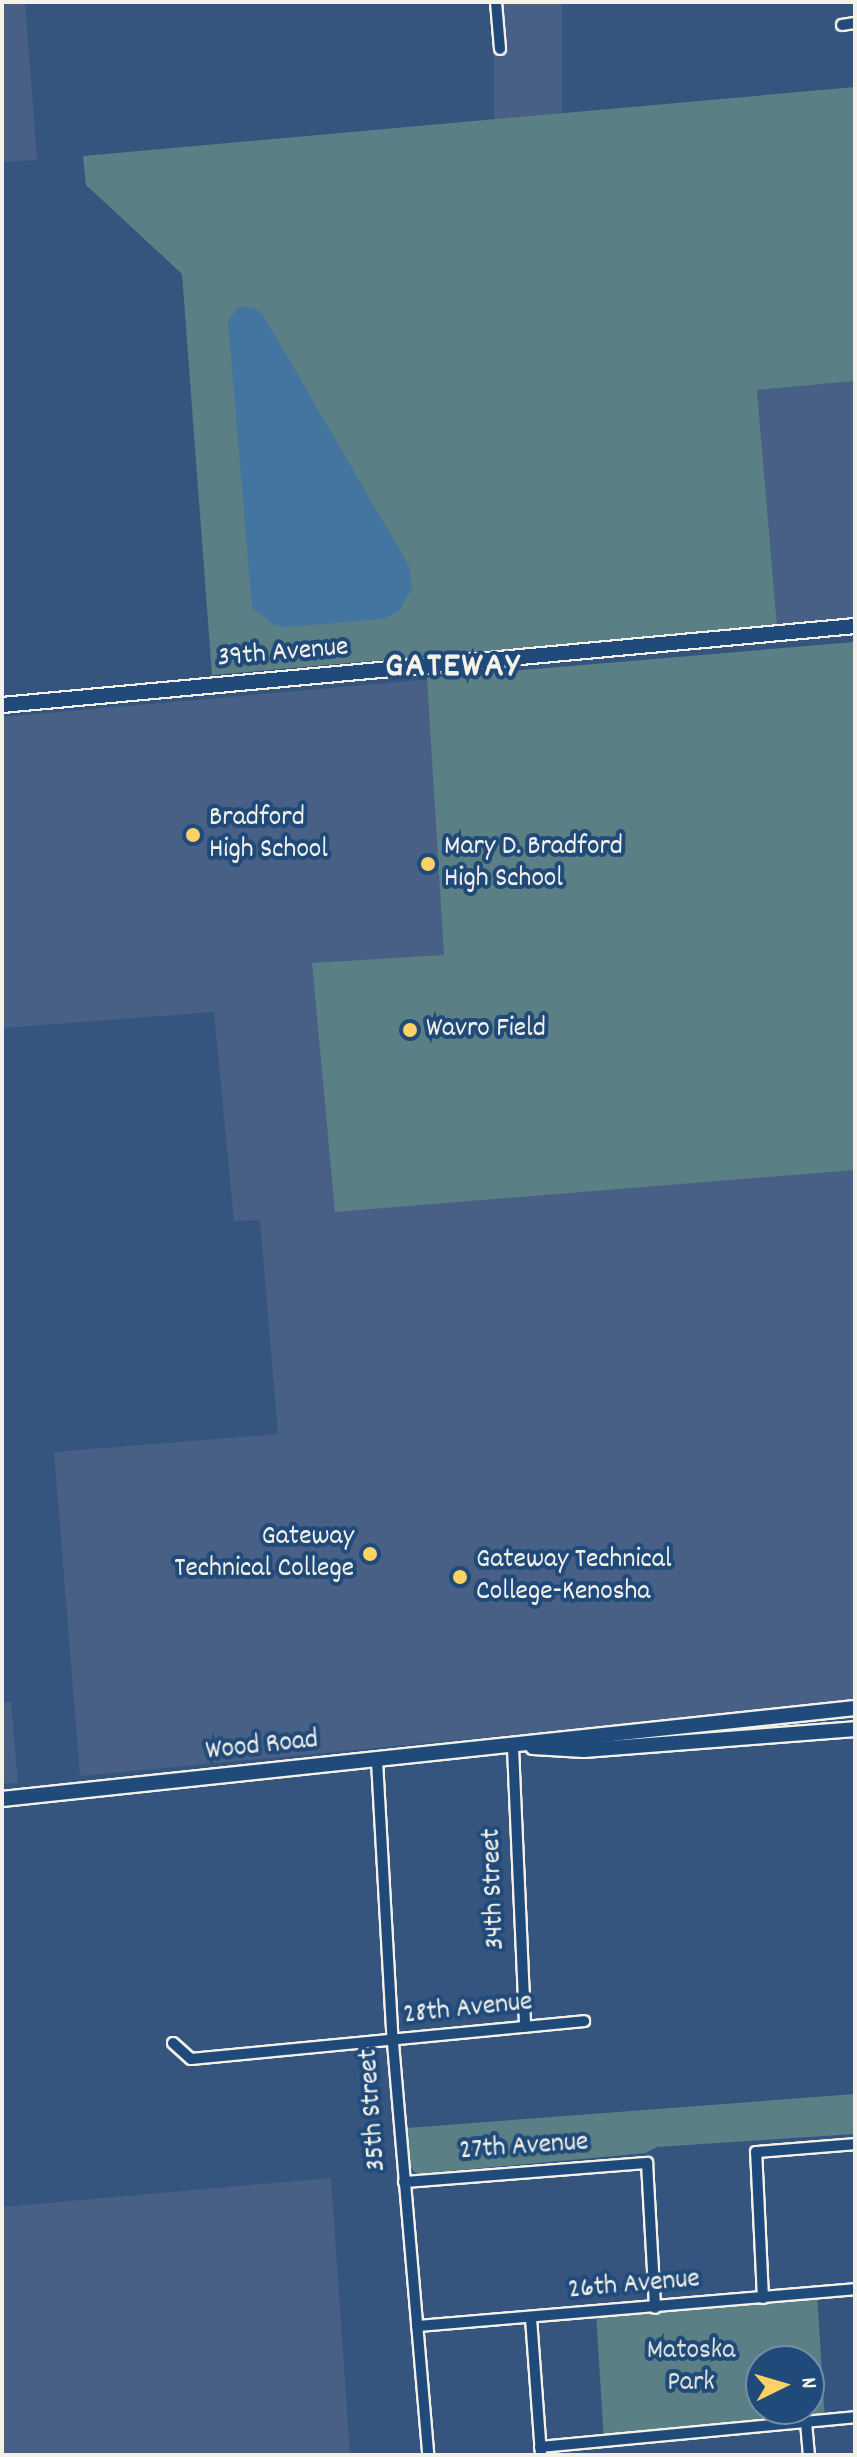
<!DOCTYPE html>
<style>
body{margin:0}
#map{position:relative;width:857px;height:2457px;overflow:hidden;background:#35557f;font-family:Dekko,sans-serif}
div>[style]{position:absolute}
.built>*{inset:0;background:#486085;transform-origin:0 0}
.green>*{inset:0;background:#5a7f84}
.water>*{inset:0;background:#4375a0}
.roads{filter:drop-shadow(2px 0 #f4f1e8) drop-shadow(-2px 0 #f4f1e8) drop-shadow(0 2px #f4f1e8) drop-shadow(0 -2px #f4f1e8)}
.street>*{height:10px;margin:-5px;padding:0 5px;transform-origin:5px;border-radius:5px;background:#1f4a7a}
.secondary>*{height:14px;margin:-7px;padding:0 7px;transform-origin:7px;border-radius:7px;background:#1f4a7a}
.dots>*{width:22px;height:22px;translate:-50% -50%;box-sizing:border-box;border:4px solid #1f4a7a;border-radius:50%}
span{translate:-50% -50%;white-space:nowrap;text-align:center;line-height:1.15;-webkit-text-stroke:8px #1f4a7a;paint-order:stroke}
.street-label{font-size:28px;color:#f4f1e8}
.poi-label{font-size:28px;color:#f4f1e8}
.left{translate:0 -50%;text-align:left}
.right{translate:-100% -50%;text-align:right}
.park-label{font-size:28px;color:#dde0d9}
.district-label{font-size:36px;color:#f4f1e8;font-weight:700;letter-spacing:2px}
.frame{position:absolute;inset:0;border:4px solid #f4f1e8;pointer-events:none}
.north{position:absolute;left:745px;top:2345px;width:80px;height:80px;box-sizing:border-box;background:#1f4a7a;border:2px solid #748da6;border-radius:50%;rotate:85deg;font-size:22px;font-weight:700;line-height:32px;text-align:center;color:#f4f1e8}
.north::after{content:'';display:block;margin:auto;width:28px;height:36px;background:#ffd166;clip-path:polygon(50% 0,100% 100%,50% 72%,0 100%)}
</style>
<div id="map">
<div class="built">
<div style="clip-path:polygon(2px 2px,25px 2px,37px 160px,2px 162px)"></div>
<div style="left:494px;top:2px;width:68px;height:117px"></div>
<div style="clip-path:polygon(855px 381px,855px 619px,777px 626px,757px 390px)"></div>
<div style="clip-path:polygon(855px 642px,855px 1702px,80px 1776px,54px 1452px,278px 1434px,260px 1220px,234px 1221px,214px 1012px,2px 1028px,2px 717px)"></div>
<div style="clip-path:polygon(2px 1702px,11px 1702px,18px 1783px,2px 1784px)"></div>
<div style="clip-path:polygon(331px 2178px,350px 2455px,2px 2455px,2px 2207px)"></div>
</div>
<div class="green">
<div style="clip-path:polygon(855px 87px,855px 381px,757px 390px,777px 626px,212px 675px,182px 274px,86px 185px,83px 156px)"></div>
<div style="clip-path:polygon(855px 642px,855px 1170px,335px 1212px,312px 963px,444px 955px,427px 678px)"></div>
<div style="clip-path:polygon(855px 2094px,855px 2134px,657px 2147px,646px 2153px,417px 2174px,411px 2168px,407px 2128px)"></div>
<div style="clip-path:polygon(evenodd,817px 2293px,825px 2420px,604px 2441px,596px 2313px,817px 2293px,761px 2361px,809px 2361px,809px 2409px,761px 2409px,761px 2361px)"></div>
</div>
<div class="water">
<div style="clip-path:polygon(239px 307px,253px 307px,263px 315px,409px 566px,412px 589px,398px 612px,383px 619px,287px 627px,274px 625px,252px 608px,228px 320px)"></div>
</div>
<div class="roads">
<div class="street">
<div style="left:496px;top:2px;width:47px;rotate:85.1deg"></div>
<div style="left:842px;top:25px;width:13px;rotate:-9deg"></div>
<div style="left:513px;top:1748px;width:279px;rotate:87.5deg"></div>
<div style="left:377px;top:1761px;width:282px;rotate:86.8deg"></div>
<div style="left:393px;top:2043px;width:413px;rotate:85.1deg"></div>
<div style="left:173px;top:2043px;width:24px;rotate:42deg"></div>
<div style="left:191px;top:2059px;width:395px;rotate:-5.5deg"></div>
<div style="left:404px;top:2182px;width:244px;rotate:-4.5deg"></div>
<div style="left:647px;top:2163px;width:145px;rotate:86.8deg"></div>
<div style="left:763px;top:2298px;width:146px;rotate:-92.7deg"></div>
<div style="left:756px;top:2152px;width:99px;rotate:-4.6deg"></div>
<div style="left:531px;top:2318px;width:137px;rotate:85.8deg"></div>
<div style="left:417px;top:2326px;width:440px;rotate:-4.8deg"></div>
<div style="left:806px;top:2422px;width:33px;rotate:85deg"></div>
<div style="left:540px;top:2447px;width:316px;rotate:-5.4deg"></div>
</div>
<div class="secondary">
<div style="left:2px;top:705px;width:857px;rotate:-5.29deg"></div>
<div style="left:533px;top:1747px;width:51px;rotate:3.4deg"></div>
<div style="left:584px;top:1750px;width:272px;rotate:-4.4deg"></div>
<div style="left:2px;top:1799px;width:858px;rotate:-6.09deg"></div>
</div>
</div>
<div class="dots">
<div style="left:193px;top:835px;background:#ffd166"></div>
<div style="left:428px;top:864px;background:#ffd166"></div>
<div style="left:410px;top:1030px;background:#ffd166"></div>
<div style="left:370px;top:1554px;background:#ffd166"></div>
<div style="left:460px;top:1577px;background:#ffd166"></div>
</div>
<div class="street-label">
<span style="left:283px;top:654px;rotate:-5deg">39th Avenue</span>
<span style="left:262px;top:1747px;rotate:-6deg">Wood Road</span>
<span style="left:495px;top:1889px;rotate:-92deg">34th Street</span>
<span style="left:468px;top:2010px;rotate:-6deg">28th Avenue</span>
<span style="left:374px;top:2110px;rotate:-94deg">35th Street</span>
<span style="left:524px;top:2148px;rotate:-4deg">27th Avenue</span>
<span style="left:634px;top:2286px;rotate:-5deg">26th Avenue</span>
</div>
<div class="poi-label">
<span class="left" style="left:209px;top:835px">Bradford<br>High School</span>
<span class="left" style="left:444px;top:864px">Mary D. Bradford<br>High School</span>
<span class="left" style="left:426px;top:1030px">Wavro Field</span>
<span class="right" style="left:354px;top:1554px">Gateway<br>Technical College</span>
<span class="left" style="left:476px;top:1577px">Gateway Technical<br>College-Kenosha</span>
</div>
<div class="park-label">
<span style="left:691px;top:2368px">Matoska<br>Park</span>
</div>
<div class="district-label">
<span style="left:453px;top:669px">GATEWAY</span>
</div>
<div class="frame"></div>
<div class="north">N</div>
</div>
